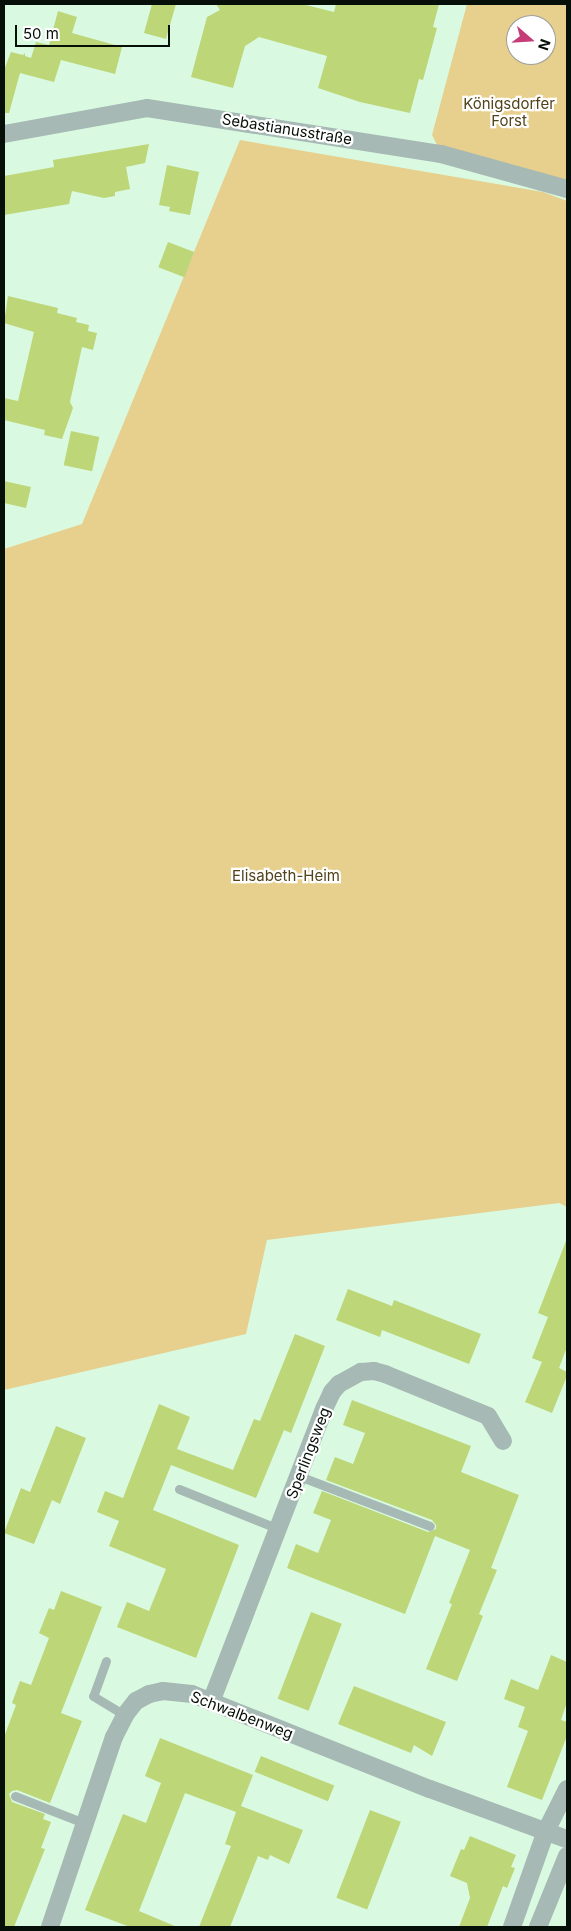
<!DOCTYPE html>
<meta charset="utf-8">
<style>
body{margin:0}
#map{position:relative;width:571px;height:1931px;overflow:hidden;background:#d9fae1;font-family:Inter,sans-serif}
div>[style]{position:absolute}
.green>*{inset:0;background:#e7cf8d}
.building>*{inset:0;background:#bcd678;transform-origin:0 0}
.service>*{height:9px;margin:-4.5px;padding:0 4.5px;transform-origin:4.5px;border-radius:4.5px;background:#a6b9b5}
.minor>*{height:18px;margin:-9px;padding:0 9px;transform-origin:9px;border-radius:9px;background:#a6b9b5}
span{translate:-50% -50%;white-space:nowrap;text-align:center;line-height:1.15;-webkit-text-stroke:4.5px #fff;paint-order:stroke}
.park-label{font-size:15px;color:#51431a}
.street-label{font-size:15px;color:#061009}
.frame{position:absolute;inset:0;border:5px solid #061009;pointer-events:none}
.north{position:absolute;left:506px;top:15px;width:50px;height:50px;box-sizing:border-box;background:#fff;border:1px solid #9b9f9d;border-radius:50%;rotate:109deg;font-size:14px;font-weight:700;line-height:20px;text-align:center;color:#061009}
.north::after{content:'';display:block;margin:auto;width:18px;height:22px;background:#c53c77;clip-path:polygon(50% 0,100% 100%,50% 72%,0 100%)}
.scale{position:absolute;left:15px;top:25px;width:155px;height:22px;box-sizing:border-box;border:2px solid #061009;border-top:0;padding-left:6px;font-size:15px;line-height:18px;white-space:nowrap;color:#061009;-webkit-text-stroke:4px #fff;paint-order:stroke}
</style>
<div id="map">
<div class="green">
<div style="clip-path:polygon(evenodd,467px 4px,567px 4px,567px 187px,441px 153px,432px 135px,467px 4px,516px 25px,546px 25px,546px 55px,516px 55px,516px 25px)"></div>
<div style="clip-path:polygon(240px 140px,543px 192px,567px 201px,567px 1207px,559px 1203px,267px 1240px,246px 1334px,4px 1390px,4px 549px,82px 524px)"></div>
</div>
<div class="building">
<div style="clip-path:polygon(152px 4px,176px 4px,166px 39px,144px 33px)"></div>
<div style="clip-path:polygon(216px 4px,302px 4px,334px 12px,336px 4px,439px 4px,433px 27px,437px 28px,423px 80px,419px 79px,410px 113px,360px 102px,318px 88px,327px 56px,259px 37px,245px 46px,233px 88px,191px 77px,207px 17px,220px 10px)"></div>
<div style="clip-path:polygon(58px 11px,77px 17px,72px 33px,122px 47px,115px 74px,61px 60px,54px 82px,20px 73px,9px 113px,4px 113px,4px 70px,11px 52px,23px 55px,25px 53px,25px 56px,31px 58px,36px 42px,49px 45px)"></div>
<div style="clip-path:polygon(149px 144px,145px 163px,126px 167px,130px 189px,115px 192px,115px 196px,104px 198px,72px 191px,69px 204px,4px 215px,4px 176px,54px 167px,53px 160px)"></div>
<div style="clip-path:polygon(167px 165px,199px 172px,190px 215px,169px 211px,170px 207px,159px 205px)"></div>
<div style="left:168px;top:242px;width:28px;height:27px;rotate:21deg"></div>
<div style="clip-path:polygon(8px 296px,58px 308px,57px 313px,77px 318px,76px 322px,89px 325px,88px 331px,97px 333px,93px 350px,82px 347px,70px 402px,73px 408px,62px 439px,44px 435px,45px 430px,4px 420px,4px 398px,18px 401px,34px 332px,4px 323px)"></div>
<div style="left:71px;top:431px;width:29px;height:35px;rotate:12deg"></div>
<div style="clip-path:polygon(4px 481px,31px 487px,26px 508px,4px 503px)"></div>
<div style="clip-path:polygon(566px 1241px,567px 1347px,559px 1368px,567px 1372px,567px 1376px,552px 1413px,525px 1402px,542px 1362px,532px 1358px,548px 1317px,538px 1313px)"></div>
<div style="clip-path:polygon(348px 1289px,392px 1306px,394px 1300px,481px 1334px,469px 1364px,382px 1330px,380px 1337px,336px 1320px)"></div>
<div style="clip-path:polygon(295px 1334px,325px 1346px,291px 1433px,284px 1430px,256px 1498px,171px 1465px,153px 1510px,239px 1545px,196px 1658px,117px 1627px,127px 1602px,149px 1611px,166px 1569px,109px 1546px,119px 1521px,97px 1512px,105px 1491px,123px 1498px,159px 1404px,190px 1417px,177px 1449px,233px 1470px,254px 1419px,260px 1421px)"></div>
<div style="clip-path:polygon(352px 1400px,471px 1446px,461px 1472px,519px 1495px,491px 1568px,497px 1570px,479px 1614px,483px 1616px,457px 1681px,426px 1669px,452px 1604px,449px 1603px,470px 1550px,435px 1536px,405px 1614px,287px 1568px,296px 1544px,318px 1553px,331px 1520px,313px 1513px,322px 1491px,428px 1532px,436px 1529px,436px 1525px,432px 1520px,326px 1480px,335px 1457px,353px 1464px,365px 1433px,343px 1425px)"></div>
<div style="clip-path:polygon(56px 1426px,86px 1438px,60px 1504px,52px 1500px,34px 1544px,4px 1533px,21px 1488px,30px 1492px)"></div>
<div style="clip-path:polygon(61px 1591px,102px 1607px,61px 1713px,82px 1721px,50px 1803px,17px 1790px,12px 1791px,9px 1794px,12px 1802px,45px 1814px,43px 1819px,51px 1822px,41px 1848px,45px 1849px,14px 1927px,4px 1927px,4px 1737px,16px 1705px,12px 1703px,20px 1681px,31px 1685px,49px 1638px,39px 1633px,49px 1608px,54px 1610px)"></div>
<div style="left:311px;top:1612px;width:33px;height:93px;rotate:21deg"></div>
<div style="clip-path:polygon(551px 1655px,567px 1662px,567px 1702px,561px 1720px,567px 1722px,567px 1736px,542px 1800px,507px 1787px,528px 1731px,518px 1727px,525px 1707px,504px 1699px,511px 1679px,538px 1690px)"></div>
<div style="clip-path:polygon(354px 1686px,446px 1722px,432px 1756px,414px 1745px,411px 1753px,338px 1724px)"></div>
<div style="clip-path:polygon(160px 1738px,253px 1775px,241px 1806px,303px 1830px,289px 1864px,270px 1855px,268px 1860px,258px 1856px,230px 1927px,199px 1927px,231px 1846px,225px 1844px,236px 1812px,185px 1793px,139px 1911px,177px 1927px,130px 1927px,85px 1910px,123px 1814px,146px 1823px,161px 1783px,145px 1776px)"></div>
<div style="left:261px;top:1756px;width:79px;height:17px;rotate:22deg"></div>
<div style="left:370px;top:1810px;width:33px;height:94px;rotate:21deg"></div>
<div style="clip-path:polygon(470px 1836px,516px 1855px,511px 1867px,515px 1868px,507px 1888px,503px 1886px,487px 1927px,459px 1927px,470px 1898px,467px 1883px,450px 1876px,461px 1849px,464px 1850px)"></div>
</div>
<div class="service">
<div style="left:299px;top:1476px;width:140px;rotate:20.9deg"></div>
<div style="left:179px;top:1489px;width:108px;rotate:21.8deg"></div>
<div style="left:106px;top:1661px;width:37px;rotate:110deg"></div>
<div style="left:93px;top:1696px;width:37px;rotate:31deg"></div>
<div style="left:15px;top:1796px;width:74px;rotate:21.4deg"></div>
</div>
<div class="minor">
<div style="left:4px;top:134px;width:145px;rotate:-10.3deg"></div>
<div style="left:147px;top:108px;width:298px;rotate:8.9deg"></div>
<div style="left:441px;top:154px;width:131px;rotate:15.5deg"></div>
<div style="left:211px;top:1702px;width:316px;rotate:-68.9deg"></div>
<div style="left:325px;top:1407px;width:17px;rotate:-65deg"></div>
<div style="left:332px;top:1392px;width:11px;rotate:-49deg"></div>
<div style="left:339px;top:1384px;width:25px;rotate:-29deg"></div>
<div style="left:361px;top:1372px;width:13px;rotate:-4deg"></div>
<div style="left:374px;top:1371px;width:11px;rotate:15deg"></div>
<div style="left:385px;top:1374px;width:111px;rotate:22.2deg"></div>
<div style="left:488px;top:1416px;width:29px;rotate:59deg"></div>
<div style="left:50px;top:1927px;width:200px;rotate:-71.4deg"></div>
<div style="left:114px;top:1737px;width:25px;rotate:-63deg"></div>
<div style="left:125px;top:1715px;width:18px;rotate:-52deg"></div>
<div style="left:136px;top:1701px;width:15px;rotate:-28deg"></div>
<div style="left:149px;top:1694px;width:14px;rotate:-12deg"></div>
<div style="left:163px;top:1691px;width:29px;rotate:6deg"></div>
<div style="left:192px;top:1694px;width:256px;rotate:21.8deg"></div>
<div style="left:430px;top:1789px;width:146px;rotate:20.1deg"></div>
<div style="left:512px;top:1927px;width:102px;rotate:-70.5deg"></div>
<div style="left:546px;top:1831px;width:47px;rotate:-63.4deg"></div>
<div style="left:538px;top:1927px;width:77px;rotate:-67.8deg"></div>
</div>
<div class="park-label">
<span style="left:509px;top:112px">Königsdorfer<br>Forst</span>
<span style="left:286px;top:876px">Elisabeth-Heim</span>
</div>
<div class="street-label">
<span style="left:287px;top:129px;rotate:9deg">Sebastianusstraße</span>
<span style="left:308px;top:1453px;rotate:-69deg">Sperlingsweg</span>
<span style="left:242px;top:1715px;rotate:21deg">Schwalbenweg</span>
</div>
<div class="frame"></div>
<div class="north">N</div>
<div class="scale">50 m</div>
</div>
